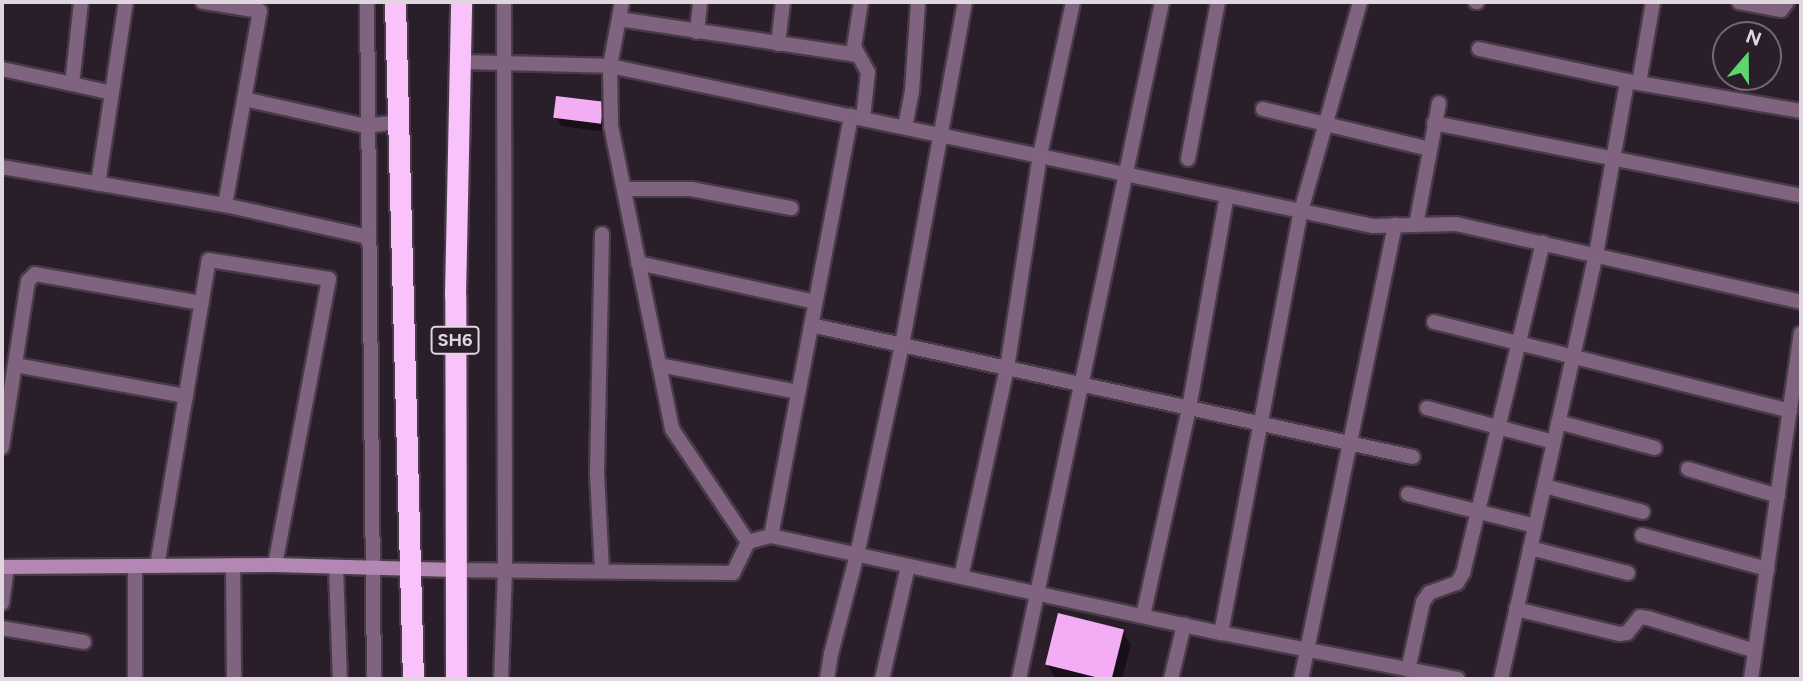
<!DOCTYPE html>
<style>
body{margin:0}
#map{position:relative;width:1803px;height:681px;overflow:hidden;background:#2b1e2b;font-family:Figtree,sans-serif}
div>[style]{position:absolute}
.shadow>*{inset:0;background:#0007}
.building>*{inset:0;background:#f2adf4;transform-origin:0 0}
.roads{filter:drop-shadow(2px 0 #483b48) drop-shadow(-2px 0 #483b48) drop-shadow(0 2px #483b48) drop-shadow(0 -2px #483b48)}
.street>*{height:14px;margin:-7px;padding:0 7px;transform-origin:7px;border-radius:7px;background:#7f637f}
.secondary>*{height:14px;margin:-7px;padding:0 7px;transform-origin:7px;border-radius:7px;background:#b387b4}
.highway>*{height:21px;margin:-10.5px;padding:0 10.5px;transform-origin:10.5px;border-radius:10.5px;background:#fac2fa}
span{translate:-50% -50%;white-space:nowrap;text-align:center;line-height:1.15;-webkit-text-stroke:7px #2b1e2b;paint-order:stroke}
.shield-label span{padding:2px 5px;background:#2b1e2b;border:2px solid;border-radius:5px;-webkit-text-stroke-width:0}
.shield-label{font-size:18px;color:#dfd6df;font-weight:700}
.frame{position:absolute;inset:0;border:4px solid #dfd6df;pointer-events:none}
.north{position:absolute;left:1712px;top:21px;width:70px;height:70px;box-sizing:border-box;background:#2b1e2b;border:2px solid #736873;border-radius:50%;rotate:20deg;font-size:19px;font-weight:700;line-height:28px;text-align:center;color:#dfd6df}
.north::after{content:'';display:block;margin:auto;width:24px;height:32px;background:#5ed56c;clip-path:polygon(50% 0,100% 100%,50% 72%,0 100%)}
</style>
<div id="map">
<div class="shadow">
<div style="clip-path:polygon(603px 104px,609px 112px,606px 132px,561px 126px,556px 118px)"></div>
<div style="clip-path:polygon(1123px 632px,1131px 645px,1122px 679px,1063px 679px,1055px 677px,1047px 664px)"></div>
</div>
<div class="building">
<div style="left:556px;top:96px;width:48px;height:22px;rotate:7deg"></div>
<div style="left:1058px;top:613px;width:68px;height:53px;rotate:14deg"></div>
</div>
<div class="roads">
<div class="street">
<div style="left:367px;top:2px;width:677px;rotate:89.41deg"></div>
<div style="left:622px;top:2px;width:65px;rotate:100.6deg"></div>
<div style="left:610px;top:66px;width:60px;rotate:89deg"></div>
<div style="left:611px;top:126px;width:309px;rotate:78.6deg"></div>
<div style="left:672px;top:429px;width:136px;rotate:56.1deg"></div>
<div style="left:861px;top:2px;width:46px;rotate:98.8deg"></div>
<div style="left:854px;top:47px;width:29px;rotate:61deg"></div>
<div style="left:868px;top:72px;width:46px;rotate:96.2deg"></div>
<div style="left:1476px;top:2px;width:1px"></div>
<div style="left:1739px;top:2px;width:43px;rotate:10.8deg"></div>
<div style="left:1781px;top:10px;width:10px;rotate:-53deg"></div>
<div style="left:619px;top:19px;width:241px;rotate:8.6deg"></div>
<div style="left:697px;top:32px;width:30px;rotate:-84deg"></div>
<div style="left:778px;top:44px;width:42px;rotate:-83.2deg"></div>
<div style="left:1479px;top:49px;width:151px;rotate:12.2deg"></div>
<div style="left:1627px;top:81px;width:177px;rotate:9.8deg"></div>
<div style="left:461px;top:62px;width:149px;rotate:1.5deg"></div>
<div style="left:610px;top:66px;width:780px;rotate:11.84deg"></div>
<div style="left:1373px;top:226px;width:83px;rotate:-1.4deg"></div>
<div style="left:1456px;top:224px;width:354px;rotate:12.7deg"></div>
<div style="left:2px;top:69px;width:72px;rotate:12.1deg"></div>
<div style="left:72px;top:84px;width:82px;rotate:-83.7deg"></div>
<div style="left:1639px;top:83px;width:82px;rotate:-80.2deg"></div>
<div style="left:72px;top:84px;width:41px;rotate:12.7deg"></div>
<div style="left:244px;top:99px;width:125px;rotate:12.5deg"></div>
<div style="left:366px;top:126px;width:34px;rotate:-7deg"></div>
<div style="left:1263px;top:109px;width:171px;rotate:13.5deg"></div>
<div style="left:1434px;top:123px;width:374px;rotate:11.2deg"></div>
<div style="left:905px;top:127px;width:37px;rotate:-79deg"></div>
<div style="left:912px;top:91px;width:89px;rotate:-86.1deg"></div>
<div style="left:1188px;top:159px;width:160px;rotate:-79.2deg"></div>
<div style="left:2px;top:167px;width:226px;rotate:9.7deg"></div>
<div style="left:225px;top:205px;width:197px;rotate:-79.8deg"></div>
<div style="left:260px;top:11px;width:58px;rotate:-171deg"></div>
<div style="left:98px;top:184px;width:184px;rotate:-81.3deg"></div>
<div style="left:624px;top:189px;width:67px"></div>
<div style="left:691px;top:189px;width:102px;rotate:10.8deg"></div>
<div style="left:225px;top:205px;width:147px;rotate:12.6deg"></div>
<div style="left:1416px;top:225px;width:124px;rotate:-79.3deg"></div>
<div style="left:602px;top:234px;width:239px;rotate:91.2deg"></div>
<div style="left:597px;top:473px;width:98px;rotate:87.1deg"></div>
<div style="left:638px;top:263px;width:181px;rotate:12.4deg"></div>
<div style="left:1434px;top:322px;width:367px;rotate:14deg"></div>
<div style="left:811px;top:325px;width:616px;rotate:12.37deg"></div>
<div style="left:15px;top:365px;width:174px;rotate:10.3deg"></div>
<div style="left:659px;top:365px;width:142px;rotate:11deg"></div>
<div style="left:1427px;top:408px;width:131px;rotate:15deg"></div>
<div style="left:1558px;top:422px;width:100px;rotate:15deg"></div>
<div style="left:2px;top:447px;width:168px;rotate:-81.1deg"></div>
<div style="left:28px;top:281px;width:10px;rotate:-45deg"></div>
<div style="left:35px;top:274px;width:169px;rotate:9.9deg"></div>
<div style="left:1688px;top:469px;width:94px;rotate:16.7deg"></div>
<div style="left:1544px;top:486px;width:102px;rotate:14.7deg"></div>
<div style="left:1408px;top:494px;width:131px;rotate:14.1deg"></div>
<div style="left:1642px;top:535px;width:130px;rotate:15.2deg"></div>
<div style="left:771px;top:536px;width:428px;rotate:-79.2deg"></div>
<div style="left:1530px;top:548px;width:101px;rotate:14.3deg"></div>
<div style="left:233px;top:565px;width:114px;rotate:89.5deg"></div>
<div style="left:157px;top:566px;width:310px;rotate:-80.4deg"></div>
<div style="left:209px;top:260px;width:121px;rotate:9deg"></div>
<div style="left:329px;top:279px;width:291px;rotate:100.7deg"></div>
<div style="left:135px;top:567px;width:112px;rotate:90deg"></div>
<div style="left:336px;top:567px;width:112px;rotate:88deg"></div>
<div style="left:455px;top:570px;width:278px;rotate:0.6deg"></div>
<div style="left:733px;top:573px;width:34px;rotate:-64deg"></div>
<div style="left:748px;top:542px;width:24px;rotate:-15deg"></div>
<div style="left:771px;top:536px;width:460px;rotate:12.2deg"></div>
<div style="left:1221px;top:633px;width:241px;rotate:11deg"></div>
<div style="left:961px;top:577px;width:214px;rotate:-77.6deg"></div>
<div style="left:1007px;top:368px;width:216px;rotate:-81.2deg"></div>
<div style="left:1040px;top:155px;width:157px;rotate:-77.8deg"></div>
<div style="left:2px;top:603px;width:35px;rotate:-82deg"></div>
<div style="left:1516px;top:609px;width:106px;rotate:13.6deg"></div>
<div style="left:1619px;top:634px;width:8px;rotate:-7deg"></div>
<div style="left:1627px;top:633px;width:21px;rotate:-51deg"></div>
<div style="left:1640px;top:617px;width:8px;rotate:7deg"></div>
<div style="left:1648px;top:618px;width:112px;rotate:17.1deg"></div>
<div style="left:1143px;top:616px;width:213px;rotate:-77.5deg"></div>
<div style="left:1189px;top:408px;width:216px;rotate:-79.9deg"></div>
<div style="left:2px;top:628px;width:83px;rotate:9.7deg"></div>
<div style="left:1221px;top:633px;width:430px;rotate:-79.3deg"></div>
<div style="left:1301px;top:211px;width:217px;rotate:-74.2deg"></div>
<div style="left:1408px;top:670px;width:70px;rotate:-77.6deg"></div>
<div style="left:1423px;top:602px;width:11px;rotate:-56deg"></div>
<div style="left:1429px;top:593px;width:30px;rotate:-20deg"></div>
<div style="left:1457px;top:583px;width:12px;rotate:-59deg"></div>
<div style="left:1463px;top:573px;width:340px;rotate:-76.4deg"></div>
<div style="left:501px;top:679px;width:109px;rotate:-87.9deg"></div>
<div style="left:505px;top:570px;width:568px;rotate:-90.1deg"></div>
<div style="left:827px;top:679px;width:25px;rotate:-81deg"></div>
<div style="left:831px;top:654px;width:102px;rotate:-75.3deg"></div>
<div style="left:857px;top:555px;width:215px;rotate:-77.9deg"></div>
<div style="left:902px;top:345px;width:349px;rotate:-79.6deg"></div>
<div style="left:882px;top:679px;width:116px;rotate:-77deg"></div>
<div style="left:1019px;top:679px;width:692px;rotate:-78.07deg"></div>
<div style="left:1171px;top:679px;width:56px;rotate:-76.5deg"></div>
<div style="left:1301px;top:679px;width:464px;rotate:-78.3deg"></div>
<div style="left:1501px;top:679px;width:435px;rotate:-77.4deg"></div>
<div style="left:1596px;top:254px;width:176px;rotate:-79.8deg"></div>
<div style="left:1751px;top:679px;width:349px;rotate:-81.8deg"></div>
</div>
<div class="secondary">
<div style="left:2px;top:567px;width:273px;rotate:-0.4deg"></div>
<div style="left:275px;top:565px;width:180px;rotate:1.6deg"></div>
</div>
<div class="highway">
<div style="left:395px;top:2px;width:677px;rotate:88.48deg"></div>
<div style="left:456px;top:679px;width:384px;rotate:-90.1deg"></div>
<div style="left:455px;top:295px;width:293px;rotate:-88.8deg"></div>
</div>
</div>
<div class="shield-label">
<span style="left:455px;top:340px">SH6</span>
</div>
<div class="frame"></div>
<div class="north">N</div>
</div>
